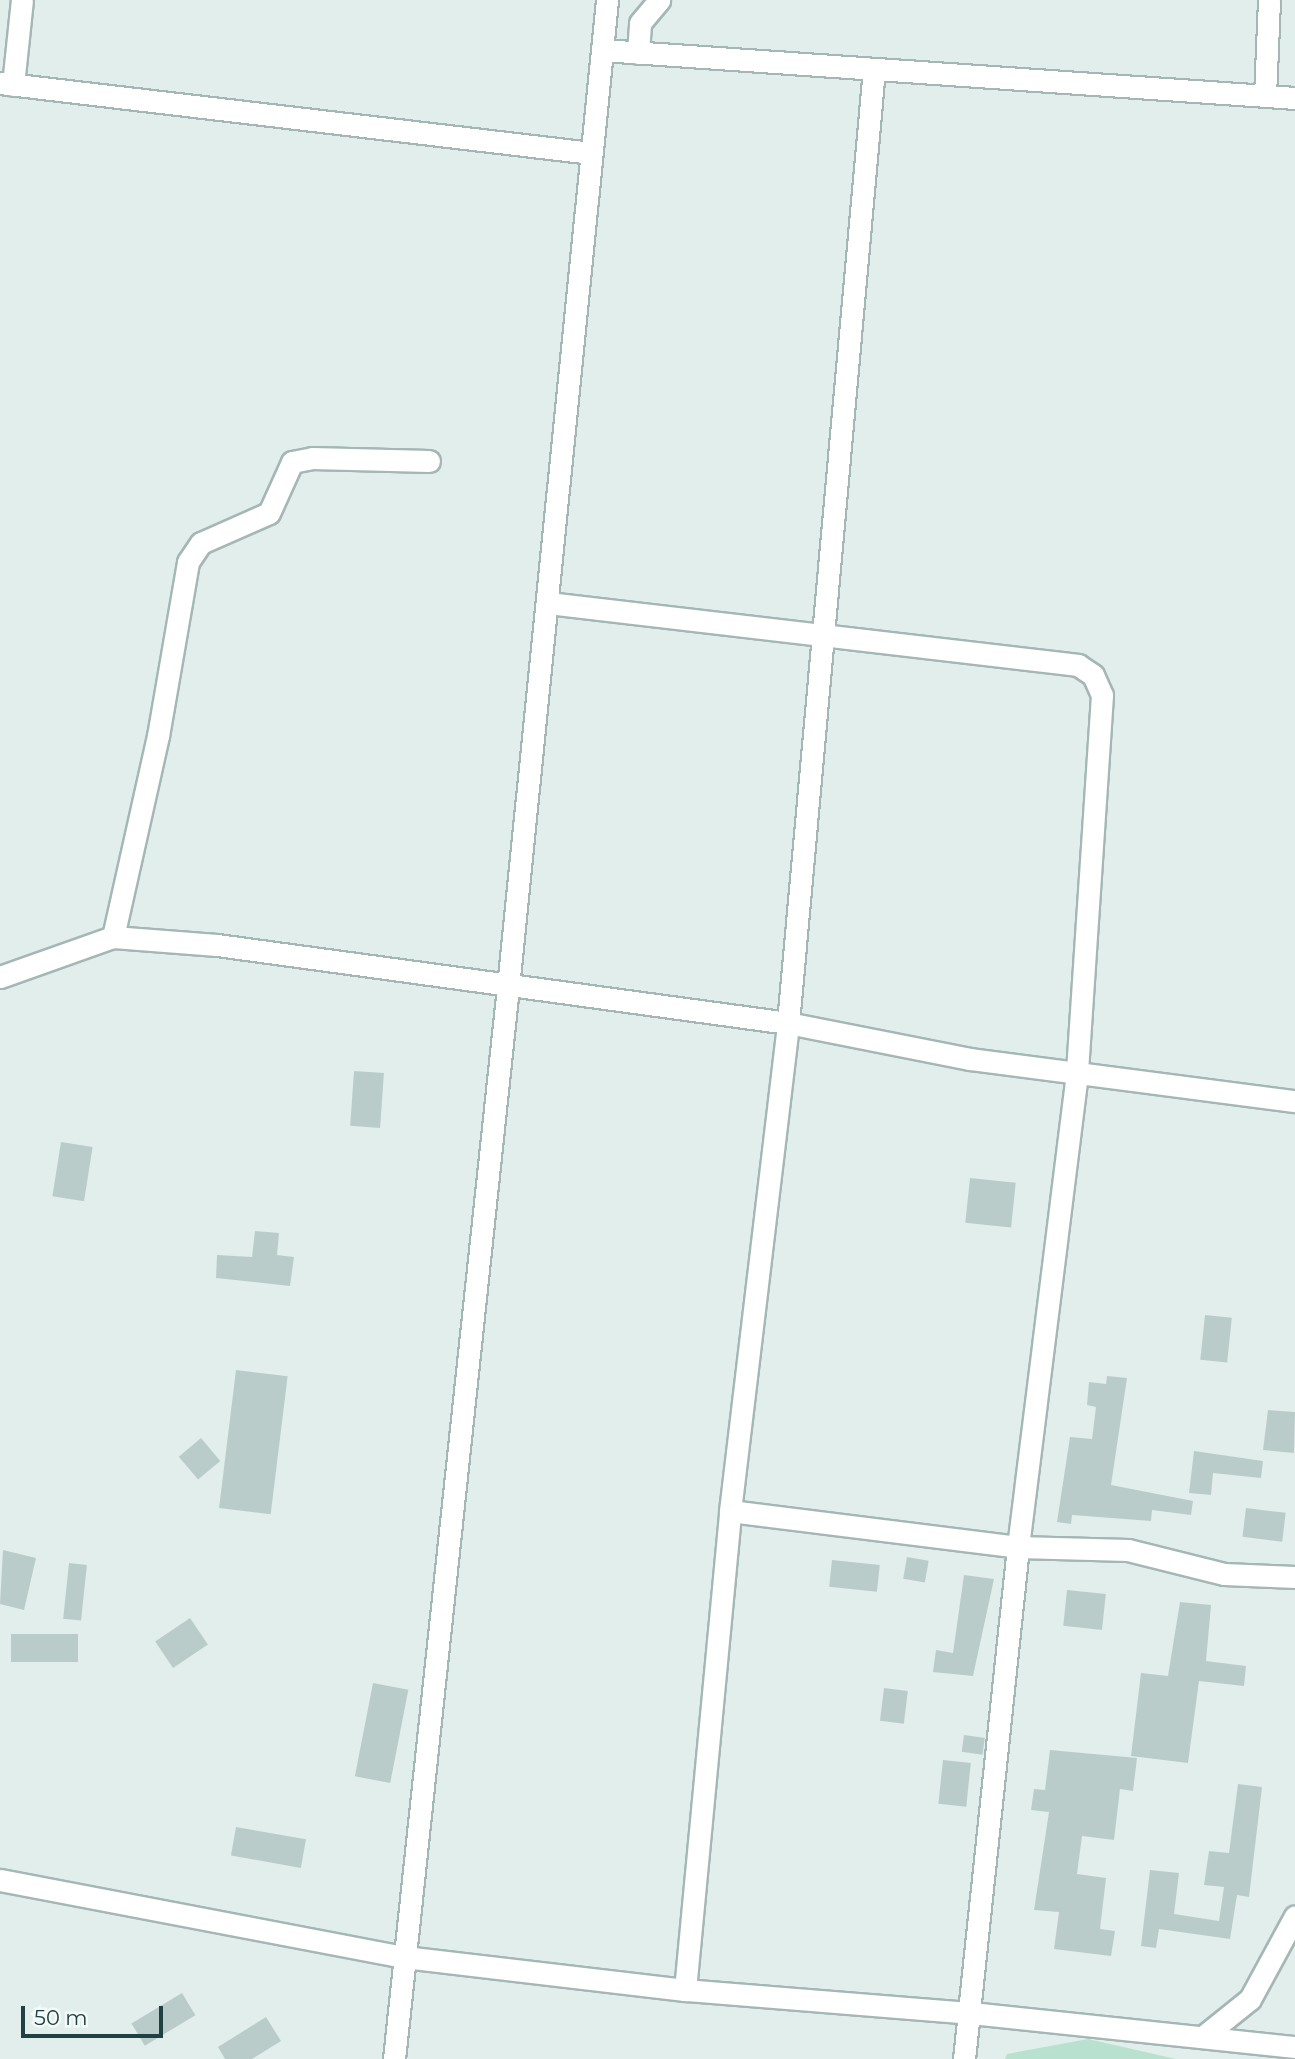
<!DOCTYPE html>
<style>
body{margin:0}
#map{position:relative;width:1295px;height:2059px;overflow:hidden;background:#e2eeec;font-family:Montserrat,sans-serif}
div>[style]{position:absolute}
.green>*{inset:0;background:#b9e1cf}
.building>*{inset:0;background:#baccc9;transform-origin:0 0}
.roads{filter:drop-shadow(2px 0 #a4b7b5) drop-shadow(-2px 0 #a4b7b5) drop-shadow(0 2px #a4b7b5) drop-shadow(0 -2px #a4b7b5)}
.minor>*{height:21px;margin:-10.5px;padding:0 10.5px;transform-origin:10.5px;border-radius:10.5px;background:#fff}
span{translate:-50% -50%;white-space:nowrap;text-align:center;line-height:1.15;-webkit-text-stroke:7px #f4faf8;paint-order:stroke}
.scale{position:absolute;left:21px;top:2006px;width:142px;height:32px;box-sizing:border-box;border:4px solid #204141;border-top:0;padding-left:9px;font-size:21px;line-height:24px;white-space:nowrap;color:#204141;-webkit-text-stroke:5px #f4faf8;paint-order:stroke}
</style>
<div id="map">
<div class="green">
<div style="clip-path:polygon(1088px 2039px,1176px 2059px,1005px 2059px,1007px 2054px)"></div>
</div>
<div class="building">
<div style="left:354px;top:1071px;width:30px;height:55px;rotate:4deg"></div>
<div style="left:61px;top:1142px;width:32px;height:55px;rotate:9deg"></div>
<div style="left:970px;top:1178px;width:46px;height:45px;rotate:6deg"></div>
<div style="clip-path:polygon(255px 1231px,279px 1233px,277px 1255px,294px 1257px,290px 1286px,216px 1278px,217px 1255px,252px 1257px)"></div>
<div style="left:1205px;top:1315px;width:27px;height:45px;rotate:6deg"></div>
<div style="left:236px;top:1370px;width:52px;height:139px;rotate:7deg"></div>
<div style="clip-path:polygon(1107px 1376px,1127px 1378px,1111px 1485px,1193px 1501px,1191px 1515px,1152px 1510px,1151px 1521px,1072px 1515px,1071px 1524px,1057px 1522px,1070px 1437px,1092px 1439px,1096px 1407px,1087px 1405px,1089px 1382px,1106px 1384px)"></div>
<div style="clip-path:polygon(1268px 1410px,1295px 1412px,1294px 1453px,1263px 1450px)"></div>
<div style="left:201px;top:1438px;width:30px;height:29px;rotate:50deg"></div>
<div style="clip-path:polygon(1194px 1451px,1263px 1461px,1261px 1478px,1213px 1473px,1211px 1495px,1189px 1493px)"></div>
<div style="left:1246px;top:1508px;width:40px;height:29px;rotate:7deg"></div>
<div style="clip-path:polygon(3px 1550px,36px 1558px,24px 1610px,0 1604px)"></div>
<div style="left:907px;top:1557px;width:22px;height:22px;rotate:10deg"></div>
<div style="left:832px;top:1560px;width:48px;height:27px;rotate:6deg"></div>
<div style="left:69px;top:1563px;width:18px;height:56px;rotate:6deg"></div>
<div style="clip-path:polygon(964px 1575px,994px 1579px,973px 1676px,933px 1672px,936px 1650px,953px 1653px)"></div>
<div style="left:1067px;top:1590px;width:39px;height:36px;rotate:6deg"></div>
<div style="clip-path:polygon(1180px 1602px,1211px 1605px,1206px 1661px,1246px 1666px,1244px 1686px,1199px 1681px,1188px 1763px,1131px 1756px,1141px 1673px,1168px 1676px)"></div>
<div style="left:190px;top:1618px;width:32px;height:42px;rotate:56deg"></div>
<div style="left:11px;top:1634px;width:67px;height:28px"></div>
<div style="left:373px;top:1683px;width:36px;height:95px;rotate:11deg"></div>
<div style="left:884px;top:1688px;width:24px;height:33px;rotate:7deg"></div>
<div style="left:964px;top:1735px;width:21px;height:17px;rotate:8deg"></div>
<div style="clip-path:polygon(1050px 1750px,1137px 1758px,1133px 1791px,1120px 1789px,1114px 1840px,1082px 1836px,1077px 1874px,1106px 1878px,1100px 1929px,1115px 1931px,1111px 1956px,1054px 1949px,1059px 1912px,1034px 1910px,1049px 1812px,1031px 1810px,1034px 1789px,1045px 1790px)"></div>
<div style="left:943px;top:1760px;width:28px;height:44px;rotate:6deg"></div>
<div style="clip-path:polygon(1238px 1784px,1262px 1787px,1249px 1897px,1237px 1895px,1230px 1939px,1159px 1929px,1156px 1948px,1141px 1946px,1150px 1870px,1179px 1873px,1174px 1914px,1219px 1921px,1224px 1887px,1204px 1885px,1209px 1851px,1229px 1853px)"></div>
<div style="left:236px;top:1827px;width:71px;height:29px;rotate:10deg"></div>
<div style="left:182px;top:1993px;width:26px;height:59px;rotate:59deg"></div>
<div style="clip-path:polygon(266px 2017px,281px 2041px,252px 2059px,225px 2059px,218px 2047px)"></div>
</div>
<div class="roads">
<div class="minor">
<div style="left:602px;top:50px;width:695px;rotate:3.96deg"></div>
<div style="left:638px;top:53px;width:30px;rotate:-86deg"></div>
<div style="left:640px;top:23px;width:30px;rotate:-50deg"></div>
<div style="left:0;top:83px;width:595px;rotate:6.75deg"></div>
<div style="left:13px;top:85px;width:85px;rotate:-84deg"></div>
<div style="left:1265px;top:96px;width:96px;rotate:-87.6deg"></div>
<div style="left:548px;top:603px;width:534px;rotate:6.67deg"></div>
<div style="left:1078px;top:665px;width:18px;rotate:34deg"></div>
<div style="left:1093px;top:675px;width:22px;rotate:66deg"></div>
<div style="left:1102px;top:695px;width:379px;rotate:93.8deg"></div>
<div style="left:1077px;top:1073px;width:478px;rotate:97.1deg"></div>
<div style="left:1018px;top:1547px;width:515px;rotate:96.02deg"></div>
<div style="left:113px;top:937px;width:206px;rotate:-77.4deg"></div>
<div style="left:158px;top:736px;width:177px;rotate:-80.2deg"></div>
<div style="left:188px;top:562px;width:23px;rotate:-56deg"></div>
<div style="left:201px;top:543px;width:74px;rotate:-23.8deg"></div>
<div style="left:269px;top:513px;width:56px;rotate:-65.7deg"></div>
<div style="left:292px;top:462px;width:20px;rotate:-11deg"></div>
<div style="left:312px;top:458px;width:117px;rotate:1.5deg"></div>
<div style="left:0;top:977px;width:120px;rotate:-19.5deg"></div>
<div style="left:113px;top:937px;width:104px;rotate:4.4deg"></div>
<div style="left:217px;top:945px;width:576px;rotate:7.78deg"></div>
<div style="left:788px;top:1023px;width:186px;rotate:11.2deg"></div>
<div style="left:970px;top:1059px;width:328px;rotate:7.4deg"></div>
<div style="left:730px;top:1511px;width:290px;rotate:7.1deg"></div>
<div style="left:1018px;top:1547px;width:110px;rotate:1.6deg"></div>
<div style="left:1128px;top:1550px;width:99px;rotate:14deg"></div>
<div style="left:1224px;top:1574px;width:71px;rotate:2.4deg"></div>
<div style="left:0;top:1880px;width:411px;rotate:10.8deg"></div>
<div style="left:404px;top:1957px;width:283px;rotate:6.7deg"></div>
<div style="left:685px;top:1990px;width:287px;rotate:4.6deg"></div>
<div style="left:971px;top:2013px;width:326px;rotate:6deg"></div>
<div style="left:685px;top:1990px;width:481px;rotate:-84.6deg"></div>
<div style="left:730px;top:1511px;width:491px;rotate:-83.2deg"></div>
<div style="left:788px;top:1023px;width:958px;rotate:-84.85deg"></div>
<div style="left:1204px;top:2036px;width:59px;rotate:-38.8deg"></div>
<div style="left:1250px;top:1999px;width:94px;rotate:-61.5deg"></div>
<div style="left:394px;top:2059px;width:1078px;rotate:-83.93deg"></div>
<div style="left:508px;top:987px;width:992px;rotate:-84.27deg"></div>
</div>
</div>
<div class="scale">50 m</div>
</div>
